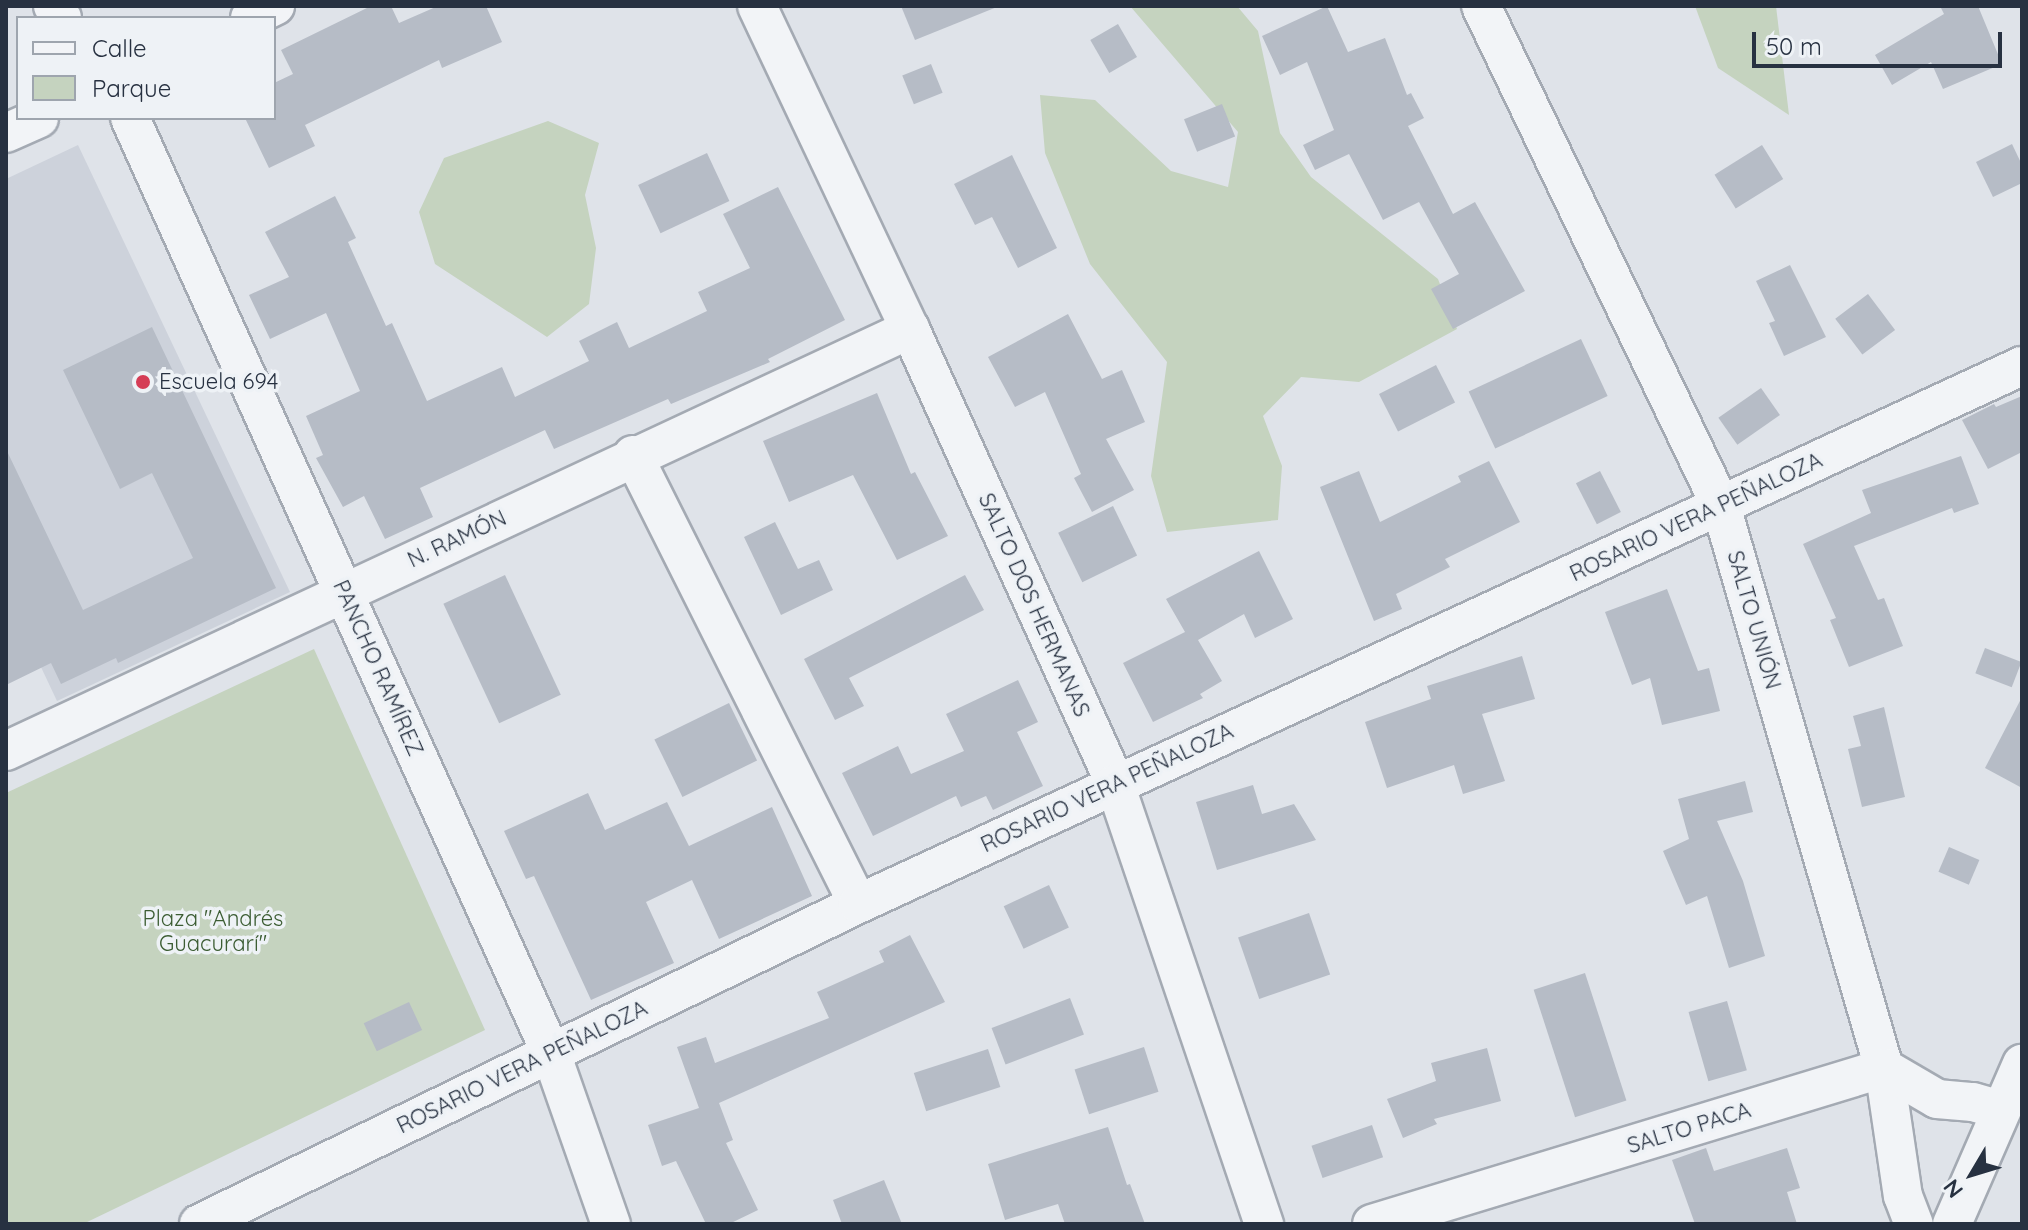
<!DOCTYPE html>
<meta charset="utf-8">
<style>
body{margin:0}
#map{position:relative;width:2028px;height:1230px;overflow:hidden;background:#dfe3e9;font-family:Quicksand,sans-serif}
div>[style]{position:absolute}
.built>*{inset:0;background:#cdd2db}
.green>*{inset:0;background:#c5d3bf}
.building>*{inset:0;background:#b6bcc6;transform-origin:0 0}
.roads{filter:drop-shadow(2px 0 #a4aab3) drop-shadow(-2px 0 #a4aab3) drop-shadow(0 2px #a4aab3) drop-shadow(0 -2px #a4aab3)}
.minor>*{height:38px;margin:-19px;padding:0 19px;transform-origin:19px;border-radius:19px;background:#f2f4f7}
.dots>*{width:22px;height:22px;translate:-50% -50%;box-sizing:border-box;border:4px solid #eef2f6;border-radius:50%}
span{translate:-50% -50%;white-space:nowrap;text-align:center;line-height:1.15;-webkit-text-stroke:7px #eef2f6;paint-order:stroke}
.poi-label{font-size:22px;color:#273141}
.left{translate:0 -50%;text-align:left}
.street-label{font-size:22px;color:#273141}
.park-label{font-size:22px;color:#3c5d33}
.frame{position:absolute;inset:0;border:8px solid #273141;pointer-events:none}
.legend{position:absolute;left:16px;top:16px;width:260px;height:104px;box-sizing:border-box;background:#eef2f6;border:2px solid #9ea5ae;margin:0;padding:10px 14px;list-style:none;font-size:24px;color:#273141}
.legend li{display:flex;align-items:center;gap:16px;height:40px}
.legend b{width:40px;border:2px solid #9ea5ae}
.north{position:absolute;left:1932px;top:1134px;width:80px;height:80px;-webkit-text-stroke:6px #eef2f6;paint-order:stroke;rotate:232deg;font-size:22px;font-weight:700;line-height:32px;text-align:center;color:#273141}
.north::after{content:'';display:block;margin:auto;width:28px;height:36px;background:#273141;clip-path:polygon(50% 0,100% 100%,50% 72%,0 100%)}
.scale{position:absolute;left:1752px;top:32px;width:250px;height:36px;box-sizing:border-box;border:4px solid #273141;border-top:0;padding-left:10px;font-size:24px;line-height:28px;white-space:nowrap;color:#273141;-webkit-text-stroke:6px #eef2f6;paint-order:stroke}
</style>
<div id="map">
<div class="built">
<div style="clip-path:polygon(78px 145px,290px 592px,57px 701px,6px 593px,6px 179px)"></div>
</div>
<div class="green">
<div style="clip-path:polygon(1130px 6px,1237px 6px,1258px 31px,1280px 133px,1311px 177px,1438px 279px,1457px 329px,1359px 382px,1301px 377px,1263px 416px,1282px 466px,1278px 520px,1167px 532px,1151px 476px,1167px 362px,1090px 264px,1045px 153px,1040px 95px,1095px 100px,1171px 171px,1228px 187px,1238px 132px)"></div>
<div style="clip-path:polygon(1695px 6px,1776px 6px,1789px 115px,1718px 68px)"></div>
<div style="clip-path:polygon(548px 121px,599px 143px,585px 195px,596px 248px,589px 304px,547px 337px,435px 264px,419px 212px,444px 158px)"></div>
<div style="clip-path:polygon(314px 649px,485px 1030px,83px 1224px,6px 1224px,6px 793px)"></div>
</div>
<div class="building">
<div style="clip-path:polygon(371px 6px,391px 6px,399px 23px,438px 6px,486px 6px,502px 42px,442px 68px,439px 60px,305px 125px,315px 146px,269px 168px,245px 118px,274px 118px,274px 83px,293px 74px,281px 50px)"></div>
<div style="clip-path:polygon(901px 6px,997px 6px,997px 7px,915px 40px)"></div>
<div style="clip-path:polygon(1327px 6px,1348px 52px,1385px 38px,1407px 95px,1411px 93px,1424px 118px,1408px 126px,1453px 214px,1475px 202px,1525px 291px,1453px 329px,1431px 289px,1459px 274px,1419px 202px,1383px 220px,1349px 154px,1315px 170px,1303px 145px,1334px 130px,1307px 62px,1280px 75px,1262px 36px)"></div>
<div style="clip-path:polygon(1940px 6px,1978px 6px,2002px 64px,1943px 89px,1931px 62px,1892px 85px,1875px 55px,1944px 14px)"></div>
<div style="left:1118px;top:24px;width:38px;height:32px;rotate:60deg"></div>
<div style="left:931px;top:64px;width:31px;height:31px;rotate:68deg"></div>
<div style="left:1222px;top:104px;width:35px;height:41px;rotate:68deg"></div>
<div style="clip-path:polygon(2012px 144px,2022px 165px,2022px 183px,1993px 197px,1976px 162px)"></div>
<div style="left:1762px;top:145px;width:40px;height:56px;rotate:58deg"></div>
<div style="left:707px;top:153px;width:53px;height:76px;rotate:65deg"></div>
<div style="clip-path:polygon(1012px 155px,1057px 248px,1018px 268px,992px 217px,975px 225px,954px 184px)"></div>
<div style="clip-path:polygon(778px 187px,845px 320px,768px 359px,770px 362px,671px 404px,668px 399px,554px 449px,545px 430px,420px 488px,433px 517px,385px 539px,364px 496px,343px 507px,316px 458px,323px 455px,306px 416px,360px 391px,326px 313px,270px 339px,249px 295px,289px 277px,265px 232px,335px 196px,356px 238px,348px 242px,386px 326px,392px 323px,427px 401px,502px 367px,515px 397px,589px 361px,579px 341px,617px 322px,629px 348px,707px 311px,698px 292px,750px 268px,723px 214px)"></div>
<div style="clip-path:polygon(1790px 265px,1826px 337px,1784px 356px,1769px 323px,1775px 321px,1756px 281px)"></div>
<div style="left:1868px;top:294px;width:45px;height:41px;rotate:53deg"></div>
<div style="clip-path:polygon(1068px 314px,1102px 379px,1122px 370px,1145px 422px,1106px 439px,1134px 490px,1092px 512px,1074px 478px,1081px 474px,1045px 392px,1015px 407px,988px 357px)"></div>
<div style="clip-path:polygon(152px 327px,276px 588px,118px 663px,116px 658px,61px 684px,51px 663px,6px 685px,6px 449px,83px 610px,193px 558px,152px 473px,120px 489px,63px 370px)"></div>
<div style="left:1581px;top:339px;width:63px;height:124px;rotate:65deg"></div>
<div style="left:1436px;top:365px;width:42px;height:64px;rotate:63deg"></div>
<div style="left:1761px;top:388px;width:33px;height:52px;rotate:55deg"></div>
<div style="clip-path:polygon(877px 393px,911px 474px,915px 472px,948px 536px,897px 560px,853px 475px,789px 502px,763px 441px)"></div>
<div style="clip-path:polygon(2022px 396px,2022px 452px,1988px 469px,1962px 420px,1994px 404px,1996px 407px)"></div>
<div style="clip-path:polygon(1961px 456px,1979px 504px,1954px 513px,1952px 508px,1854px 546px,1878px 600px,1884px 598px,1903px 646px,1849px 667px,1830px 620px,1836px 618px,1803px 544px,1871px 513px,1862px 490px)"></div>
<div style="clip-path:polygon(1489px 461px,1520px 522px,1445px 559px,1450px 567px,1396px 594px,1402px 609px,1374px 621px,1320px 487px,1359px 471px,1380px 522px,1461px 482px,1458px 476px)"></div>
<div style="left:1600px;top:471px;width:46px;height:27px;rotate:63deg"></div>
<div style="left:1113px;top:506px;width:55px;height:61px;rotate:64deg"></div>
<div style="clip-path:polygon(775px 522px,798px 569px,819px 560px,833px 590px,781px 615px,744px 537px)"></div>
<div style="clip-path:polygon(1259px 551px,1293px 619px,1255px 638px,1244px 614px,1198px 640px,1222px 681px,1200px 694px,1203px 698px,1153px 722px,1123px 663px,1185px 632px,1166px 599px)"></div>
<div style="left:505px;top:575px;width:132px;height:68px;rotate:65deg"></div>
<div style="clip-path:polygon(965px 575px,984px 610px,849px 678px,864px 706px,835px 720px,804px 659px)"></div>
<div style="clip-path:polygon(1667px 589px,1698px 671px,1709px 668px,1720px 711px,1662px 725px,1650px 678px,1632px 685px,1605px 612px)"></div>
<div style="left:1985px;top:648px;width:39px;height:27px;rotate:21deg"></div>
<div style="clip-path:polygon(1522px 656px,1535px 699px,1482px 714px,1505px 781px,1463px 794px,1454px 765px,1387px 788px,1365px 722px,1431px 699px,1427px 686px)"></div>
<div style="clip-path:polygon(1018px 680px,1038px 722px,1017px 732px,1043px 786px,993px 810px,986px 796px,961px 807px,956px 796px,873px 836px,842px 773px,898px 746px,911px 774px,964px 751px,946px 714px)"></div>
<div style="clip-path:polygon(2022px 697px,2022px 788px,1985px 768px)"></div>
<div style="left:729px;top:703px;width:64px;height:83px;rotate:64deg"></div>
<div style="clip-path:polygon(1884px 707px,1905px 797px,1862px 807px,1848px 749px,1861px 746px,1853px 716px)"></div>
<div style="clip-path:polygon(1745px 781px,1753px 812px,1717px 821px,1743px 881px,1765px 956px,1729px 968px,1707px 896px,1686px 905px,1663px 851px,1689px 839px,1678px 799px)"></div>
<div style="clip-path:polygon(1253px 785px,1262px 814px,1294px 804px,1316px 840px,1217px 870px,1196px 802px)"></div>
<div style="clip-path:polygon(588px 793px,605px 830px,667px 802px,689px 846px,772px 807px,812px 896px,719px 939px,692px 880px,646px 902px,674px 963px,591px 1000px,534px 876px,526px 879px,504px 831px)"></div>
<div style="left:1949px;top:847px;width:33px;height:27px;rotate:23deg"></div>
<div style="left:1049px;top:885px;width:47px;height:50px;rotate:65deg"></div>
<div style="left:1309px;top:913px;width:65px;height:75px;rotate:71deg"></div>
<div style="clip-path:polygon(910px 935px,945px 1002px,719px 1103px,733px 1140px,726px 1143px,758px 1210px,729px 1224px,706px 1224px,676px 1161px,662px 1166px,648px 1125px,699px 1108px,677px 1047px,706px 1037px,715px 1063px,829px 1018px,817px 992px,884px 962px,879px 951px)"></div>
<div style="left:1585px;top:973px;width:134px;height:54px;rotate:72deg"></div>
<div style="left:1070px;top:998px;width:39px;height:84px;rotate:69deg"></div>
<div style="left:1727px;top:1001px;width:72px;height:40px;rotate:74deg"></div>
<div style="left:409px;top:1002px;width:31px;height:50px;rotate:65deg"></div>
<div style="left:1144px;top:1047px;width:47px;height:73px;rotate:72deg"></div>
<div style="clip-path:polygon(1487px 1048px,1501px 1101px,1434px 1119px,1437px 1124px,1403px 1138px,1387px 1099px,1436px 1081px,1431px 1063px)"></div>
<div style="left:988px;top:1049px;width:40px;height:78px;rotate:72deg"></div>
<div style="left:1372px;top:1125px;width:34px;height:64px;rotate:71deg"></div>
<div style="clip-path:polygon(1108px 1127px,1127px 1185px,1130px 1184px,1145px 1224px,1065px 1224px,1058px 1204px,1005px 1220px,988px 1164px)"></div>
<div style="clip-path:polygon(1706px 1148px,1714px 1171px,1787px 1148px,1800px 1188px,1787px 1192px,1797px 1224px,1695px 1224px,1672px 1160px)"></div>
<div style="clip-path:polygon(884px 1180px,902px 1224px,842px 1224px,833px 1200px)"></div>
</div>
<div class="roads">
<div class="minor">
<div style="left:53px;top:6px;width:15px;rotate:53deg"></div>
<div style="left:757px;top:6px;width:357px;rotate:64.7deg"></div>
<div style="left:910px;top:329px;width:499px;rotate:65.7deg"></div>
<div style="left:1115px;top:784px;width:465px;rotate:71.3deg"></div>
<div style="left:1481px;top:6px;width:555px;rotate:64.36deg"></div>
<div style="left:1721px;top:506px;width:585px;rotate:73.83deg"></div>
<div style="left:1884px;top:1068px;width:129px;rotate:81.6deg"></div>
<div style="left:1903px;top:1196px;width:30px;rotate:69deg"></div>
<div style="left:250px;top:18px;width:28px;rotate:-26deg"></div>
<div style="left:130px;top:118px;width:1025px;rotate:65.76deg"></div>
<div style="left:551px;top:1053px;width:181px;rotate:70.7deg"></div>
<div style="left:6px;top:133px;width:36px;rotate:-24deg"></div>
<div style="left:633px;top:455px;width:502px;rotate:63.38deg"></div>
<div style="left:6px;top:751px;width:998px;rotate:-25.02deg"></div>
<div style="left:199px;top:1224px;width:733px;rotate:-25.9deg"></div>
<div style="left:858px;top:904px;width:1282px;rotate:-24.81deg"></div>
<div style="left:1372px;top:1224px;width:535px;rotate:-16.95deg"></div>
<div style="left:1884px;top:1068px;width:61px;rotate:30.3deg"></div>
<div style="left:1937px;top:1099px;width:36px;rotate:5deg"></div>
<div style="left:1973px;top:1102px;width:29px;rotate:16deg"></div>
<div style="left:1952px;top:1224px;width:175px;rotate:-66.4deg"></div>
</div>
</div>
<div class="dots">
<div style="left:143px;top:382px;background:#d53d56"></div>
</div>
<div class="poi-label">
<span class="left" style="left:159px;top:382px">Escuela 694</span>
</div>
<div class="street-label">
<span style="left:1696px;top:517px;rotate:-25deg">ROSARIO VERA PEÑALOZA</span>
<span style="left:457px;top:539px;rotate:-25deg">N. RAMÓN</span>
<span style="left:1034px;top:605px;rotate:66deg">SALTO DOS HERMANAS</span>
<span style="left:1754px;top:620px;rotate:74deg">SALTO UNIÓN</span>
<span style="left:378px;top:668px;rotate:66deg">PANCHO RAMÍREZ</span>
<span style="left:1107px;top:788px;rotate:-25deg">ROSARIO VERA PEÑALOZA</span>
<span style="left:522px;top:1067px;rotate:-26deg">ROSARIO VERA PEÑALOZA</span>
<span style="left:1689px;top:1128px;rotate:-17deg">SALTO PACA</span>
</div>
<div class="park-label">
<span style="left:213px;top:931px">Plaza "Andrés<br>Guacurarí"</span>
</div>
<div class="frame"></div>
<ul class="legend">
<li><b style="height:10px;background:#f2f4f7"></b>Calle</li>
<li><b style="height:22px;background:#c5d3bf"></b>Parque</li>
</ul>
<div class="north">N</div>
<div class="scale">50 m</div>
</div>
